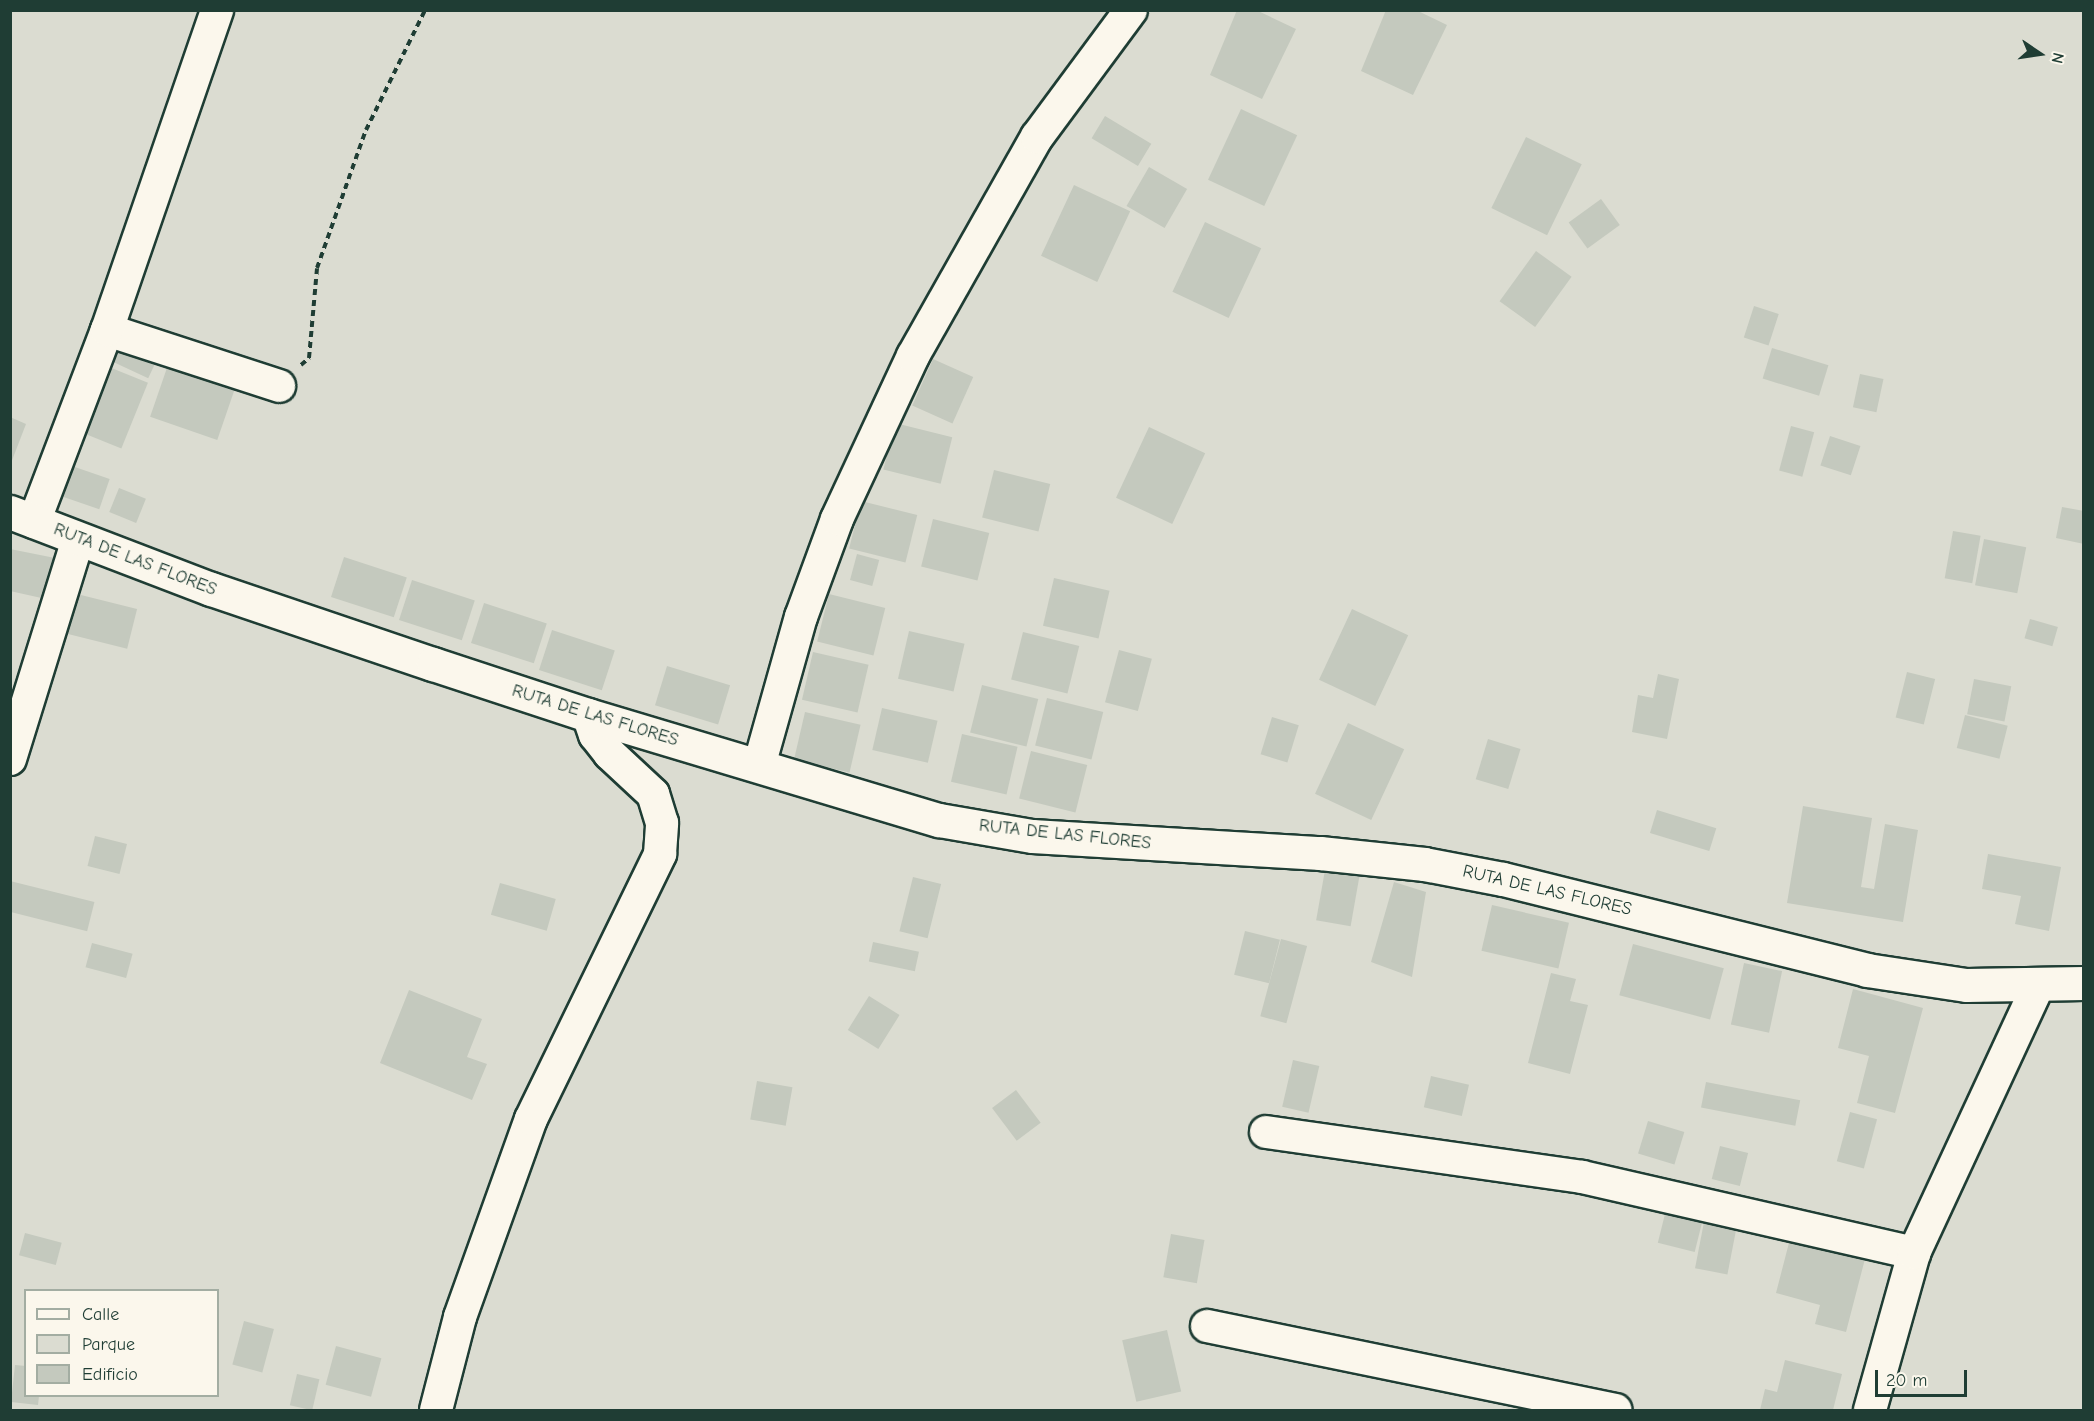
<!DOCTYPE html>
<style>
body{margin:0}
#map{position:relative;width:2094px;height:1421px;overflow:hidden;background:#fbf7ec;font-family:"Comic Neue",sans-serif}
div>[style]{position:absolute}
.green>*{inset:0;background:#dbdcd1}
.building>*{inset:0;background:#c4c9be;transform-origin:0 0}
.path>*{height:4px;margin-top:-2px;transform-origin:0;background:repeating-linear-gradient(90deg,#1f3d34 0 6px,transparent 0 10.5px)}
.roads{filter:drop-shadow(2px 0 #1f3d34) drop-shadow(-2px 0 #1f3d34) drop-shadow(0 2px #1f3d34) drop-shadow(0 -2px #1f3d34)}
.minor>*{height:32px;margin:-16px;padding:0 16px;transform-origin:16px;border-radius:16px;background:#fbf7ec}
.secondary>*{height:33px;margin:-16.5px;padding:0 16.5px;transform-origin:16.5px;border-radius:16.5px;background:#fbf7ec}
span{translate:-50% -50%;white-space:nowrap;text-align:center;line-height:1.15;-webkit-text-stroke:4.5px #fbf7ec;paint-order:stroke}
.street-label{font-size:18px;color:#1f3d34}
.frame{position:absolute;inset:0;border:12px solid #1f3d34;pointer-events:none}
.legend{position:absolute;left:24px;top:1289px;width:195px;height:108px;box-sizing:border-box;background:#fbf7ec;border:2px solid #a3ada2;margin:0;padding:8px 10px;list-style:none;font-size:18px;color:#1f3d34}
.legend li{display:flex;align-items:center;gap:12px;height:30px}
.legend b{width:30px;border:2px solid #a3ada2}
.north{position:absolute;left:2010px;top:24px;width:60px;height:60px;-webkit-text-stroke:4px #fbf7ec;paint-order:stroke;rotate:103deg;font-size:16px;font-weight:700;line-height:24px;text-align:center;color:#1f3d34}
.north::after{content:'';display:block;margin:auto;width:21px;height:27px;background:#1f3d34;clip-path:polygon(50% 0,100% 100%,50% 72%,0 100%)}
.scale{position:absolute;left:1875px;top:1370px;width:92px;height:27px;box-sizing:border-box;border:3px solid #1f3d34;border-top:0;padding-left:8px;font-size:18px;line-height:21px;white-space:nowrap;color:#1f3d34;-webkit-text-stroke:4px #fbf7ec;paint-order:stroke}
</style>
<div id="map">
<div class="green">
<div style="clip-path:polygon(evenodd,10px 11px,2083px 11px,2083px 1410px,11px 1410px,10px 11px,26px 1290px,218px 1290px,218px 1396px,26px 1396px,26px 1290px)"></div>
</div>
<div class="building">
<div style="clip-path:polygon(1237px 10px,1256px 10px,1296px 29px,1262px 99px,1210px 75px)"></div>
<div style="clip-path:polygon(1386px 10px,1416px 10px,1447px 25px,1413px 95px,1361px 71px)"></div>
<div style="left:1241px;top:109px;width:62px;height:78px;rotate:25deg"></div>
<div style="left:1105px;top:116px;width:54px;height:26px;rotate:31deg"></div>
<div style="left:1526px;top:137px;width:62px;height:79px;rotate:26deg"></div>
<div style="left:1149px;top:167px;width:44px;height:45px;rotate:30deg"></div>
<div style="left:1074px;top:185px;width:62px;height:78px;rotate:25deg"></div>
<div style="left:1601px;top:199px;width:32px;height:40px;rotate:54deg"></div>
<div style="left:1205px;top:222px;width:62px;height:77px;rotate:25deg"></div>
<div style="left:1536px;top:251px;width:44px;height:62px;rotate:36deg"></div>
<div style="left:1754px;top:306px;width:26px;height:33px;rotate:18deg"></div>
<div style="left:115px;top:343px;width:45px;height:18px;rotate:25deg"></div>
<div style="left:1772px;top:348px;width:59px;height:32px;rotate:17deg"></div>
<div style="left:933px;top:359px;width:44px;height:51px;rotate:24deg"></div>
<div style="left:169px;top:362px;width:71px;height:58px;rotate:19deg"></div>
<div style="left:109px;top:367px;width:42px;height:71px;rotate:22deg"></div>
<div style="left:1860px;top:374px;width:24px;height:34px;rotate:12deg"></div>
<div style="clip-path:polygon(10px 417px,26px 424px,11px 463px,10px 463px)"></div>
<div style="left:895px;top:423px;width:59px;height:48px;rotate:14deg"></div>
<div style="left:1791px;top:426px;width:24px;height:46px;rotate:15deg"></div>
<div style="left:1149px;top:427px;width:62px;height:78px;rotate:25deg"></div>
<div style="left:1830px;top:436px;width:32px;height:31px;rotate:18deg"></div>
<div style="left:69px;top:465px;width:43px;height:32px;rotate:19deg"></div>
<div style="left:994px;top:470px;width:58px;height:49px;rotate:14deg"></div>
<div style="left:119px;top:488px;width:29px;height:26px;rotate:22deg"></div>
<div style="left:861px;top:501px;width:58px;height:49px;rotate:14deg"></div>
<div style="clip-path:polygon(2062px 507px,2084px 511px,2084px 544px,2056px 538px)"></div>
<div style="left:933px;top:519px;width:58px;height:49px;rotate:14deg"></div>
<div style="left:1953px;top:531px;width:28px;height:48px;rotate:10deg"></div>
<div style="left:1984px;top:539px;width:43px;height:47px;rotate:11deg"></div>
<div style="clip-path:polygon(10px 549px,55px 558px,46px 599px,10px 591px)"></div>
<div style="left:857px;top:554px;width:23px;height:27px;rotate:15deg"></div>
<div style="left:344px;top:557px;width:66px;height:42px;rotate:18deg"></div>
<div style="left:1054px;top:578px;width:57px;height:49px;rotate:13deg"></div>
<div style="left:412px;top:580px;width:66px;height:42px;rotate:18deg"></div>
<div style="left:73px;top:593px;width:66px;height:41px;rotate:14deg"></div>
<div style="left:829px;top:594px;width:58px;height:49px;rotate:14deg"></div>
<div style="left:484px;top:603px;width:66px;height:42px;rotate:18deg"></div>
<div style="left:1352px;top:609px;width:62px;height:78px;rotate:25deg"></div>
<div style="left:2030px;top:619px;width:29px;height:20px;rotate:16deg"></div>
<div style="left:552px;top:630px;width:66px;height:42px;rotate:18deg"></div>
<div style="left:909px;top:631px;width:57px;height:49px;rotate:13deg"></div>
<div style="left:1023px;top:632px;width:58px;height:49px;rotate:14deg"></div>
<div style="left:1119px;top:650px;width:34px;height:54px;rotate:15deg"></div>
<div style="left:813px;top:652px;width:57px;height:49px;rotate:13deg"></div>
<div style="left:667px;top:666px;width:66px;height:41px;rotate:17deg"></div>
<div style="left:1907px;top:672px;width:29px;height:47px;rotate:14deg"></div>
<div style="clip-path:polygon(1658px 674px,1679px 679px,1667px 739px,1632px 732px,1638px 695px,1653px 698px)"></div>
<div style="left:1974px;top:679px;width:38px;height:36px;rotate:11deg"></div>
<div style="left:982px;top:685px;width:58px;height:49px;rotate:14deg"></div>
<div style="left:1047px;top:698px;width:58px;height:49px;rotate:14deg"></div>
<div style="left:882px;top:708px;width:57px;height:43px;rotate:13deg"></div>
<div style="left:805px;top:712px;width:57px;height:49px;rotate:13deg"></div>
<div style="left:1965px;top:715px;width:44px;height:34px;rotate:14deg"></div>
<div style="left:1272px;top:717px;width:28px;height:39px;rotate:17deg"></div>
<div style="left:1348px;top:723px;width:62px;height:78px;rotate:25deg"></div>
<div style="left:962px;top:734px;width:57px;height:49px;rotate:13deg"></div>
<div style="left:1488px;top:739px;width:34px;height:42px;rotate:17deg"></div>
<div style="left:1031px;top:751px;width:58px;height:49px;rotate:14deg"></div>
<div style="clip-path:polygon(1803px 806px,1872px 818px,1861px 887px,1874px 889px,1885px 824px,1918px 830px,1903px 922px,1787px 903px)"></div>
<div style="left:1657px;top:810px;width:62px;height:24px;rotate:17deg"></div>
<div style="left:95px;top:836px;width:33px;height:31px;rotate:14deg"></div>
<div style="clip-path:polygon(1988px 854px,2061px 867px,2049px 931px,2015px 924px,2021px 896px,1982px 889px)"></div>
<div style="left:1325px;top:870px;width:35px;height:51px;rotate:10deg"></div>
<div style="left:913px;top:877px;width:29px;height:56px;rotate:14deg"></div>
<div style="left:10px;top:881px;width:87px;height:30px;rotate:14deg"></div>
<div style="clip-path:polygon(1394px 882px,1426px 892px,1412px 977px,1371px 962px)"></div>
<div style="left:500px;top:883px;width:58px;height:33px;rotate:16deg"></div>
<div style="left:1492px;top:905px;width:79px;height:47px;rotate:13deg"></div>
<div style="left:1245px;top:931px;width:36px;height:45px;rotate:14deg"></div>
<div style="left:1281px;top:939px;width:27px;height:80px;rotate:15deg"></div>
<div style="left:873px;top:942px;width:47px;height:20px;rotate:12deg"></div>
<div style="left:92px;top:943px;width:42px;height:25px;rotate:15deg"></div>
<div style="left:1633px;top:944px;width:94px;height:53px;rotate:15deg"></div>
<div style="left:1744px;top:963px;width:39px;height:63px;rotate:12deg"></div>
<div style="clip-path:polygon(1551px 973px,1576px 979px,1570px 1001px,1588px 1005px,1570px 1074px,1528px 1063px)"></div>
<div style="clip-path:polygon(1853px 989px,1923px 1008px,1895px 1113px,1857px 1103px,1869px 1056px,1838px 1048px)"></div>
<div style="clip-path:polygon(409px 990px,482px 1019px,467px 1057px,487px 1064px,472px 1100px,380px 1063px)"></div>
<div style="left:869px;top:996px;width:36px;height:40px;rotate:32deg"></div>
<div style="left:1293px;top:1060px;width:27px;height:48px;rotate:13deg"></div>
<div style="left:1431px;top:1076px;width:39px;height:32px;rotate:13deg"></div>
<div style="left:757px;top:1081px;width:36px;height:39px;rotate:10deg"></div>
<div style="left:1706px;top:1082px;width:96px;height:26px;rotate:11deg"></div>
<div style="left:1016px;top:1090px;width:41px;height:30px;rotate:53deg"></div>
<div style="left:1850px;top:1112px;width:28px;height:51px;rotate:15deg"></div>
<div style="left:1648px;top:1121px;width:38px;height:34px;rotate:17deg"></div>
<div style="left:1720px;top:1146px;width:29px;height:34px;rotate:14deg"></div>
<div style="left:1667px;top:1206px;width:38px;height:38px;rotate:14deg"></div>
<div style="left:1704px;top:1222px;width:33px;height:47px;rotate:11deg"></div>
<div style="left:25px;top:1233px;width:38px;height:23px;rotate:15deg"></div>
<div style="left:1171px;top:1234px;width:34px;height:44px;rotate:10deg"></div>
<div style="clip-path:polygon(1791px 1235px,1866px 1255px,1846px 1332px,1815px 1324px,1820px 1305px,1776px 1293px)"></div>
<div style="left:244px;top:1321px;width:31px;height:45px;rotate:15deg"></div>
<div style="left:1167px;top:1330px;width:63px;height:46px;rotate:77deg"></div>
<div style="left:336px;top:1346px;width:47px;height:40px;rotate:15deg"></div>
<div style="clip-path:polygon(1785px 1360px,1842px 1374px,1833px 1410px,1760px 1410px,1765px 1389px,1777px 1392px)"></div>
<div style="clip-path:polygon(15px 1365px,26px 1366px,26px 1396px,39px 1396px,38px 1405px,11px 1402px)"></div>
<div style="left:297px;top:1374px;width:23px;height:32px;rotate:13deg"></div>
</div>
<div class="path">
<div style="left:301px;top:365px;width:11px;rotate:-41deg"></div>
<div style="left:309px;top:358px;width:90px;rotate:-84.9deg"></div>
<div style="left:317px;top:268px;width:146px;rotate:-70.5deg"></div>
<div style="left:366px;top:130px;width:134px;rotate:-63.8deg"></div>
</div>
<div class="roads">
<div class="minor">
<div style="left:107px;top:330px;width:181px;rotate:18deg"></div>
<div style="left:34px;top:522px;width:205px;rotate:-69.2deg"></div>
<div style="left:107px;top:330px;width:338px;rotate:-71deg"></div>
<div style="left:10px;top:759px;width:230px;rotate:-72.8deg"></div>
<div style="left:759px;top:766px;width:155px;rotate:-74.3deg"></div>
<div style="left:801px;top:617px;width:104px;rotate:-69.8deg"></div>
<div style="left:837px;top:519px;width:180px;rotate:-65deg"></div>
<div style="left:913px;top:356px;width:252px;rotate:-60.5deg"></div>
<div style="left:1037px;top:137px;width:158px;rotate:-53.5deg"></div>
<div style="left:1266px;top:1132px;width:319px;rotate:8.1deg"></div>
<div style="left:1582px;top:1177px;width:341px;rotate:12.9deg"></div>
<div style="left:1207px;top:1326px;width:417px;rotate:11.6deg"></div>
<div style="left:436px;top:1410px;width:96px;rotate:-75.5deg"></div>
<div style="left:460px;top:1317px;width:210px;rotate:-70.3deg"></div>
<div style="left:531px;top:1119px;width:295px;rotate:-64deg"></div>
<div style="left:660px;top:854px;width:31px;rotate:-86deg"></div>
<div style="left:662px;top:823px;width:30px;rotate:-107deg"></div>
<div style="left:653px;top:794px;width:59px;rotate:-137.1deg"></div>
<div style="left:610px;top:754px;width:24px;rotate:-128deg"></div>
<div style="left:595px;top:735px;width:21px;rotate:-109deg"></div>
<div style="left:1870px;top:1410px;width:163px;rotate:-74.3deg"></div>
<div style="left:1914px;top:1253px;width:294px;rotate:-65.1deg"></div>
</div>
<div class="secondary">
<div style="left:10px;top:512px;width:215px;rotate:21deg"></div>
<div style="left:211px;top:589px;width:234px;rotate:18.7deg"></div>
<div style="left:433px;top:664px;width:163px;rotate:18.2deg"></div>
<div style="left:588px;top:715px;width:366px;rotate:16.7deg"></div>
<div style="left:939px;top:820px;width:94px;rotate:9.8deg"></div>
<div style="left:1032px;top:836px;width:289px;rotate:3.4deg"></div>
<div style="left:1320px;top:853px;width:105px;rotate:6deg"></div>
<div style="left:1424px;top:864px;width:80px;rotate:10.8deg"></div>
<div style="left:1503px;top:879px;width:375px;rotate:14deg"></div>
<div style="left:1867px;top:970px;width:100px;rotate:8.6deg"></div>
<div style="left:1966px;top:985px;width:118px;rotate:-1deg"></div>
</div>
</div>
<div class="street-label">
<span style="left:135px;top:560px;rotate:21deg">RUTA DE LAS FLORES</span>
<span style="left:595px;top:716px;rotate:17deg">RUTA DE LAS FLORES</span>
<span style="left:1065px;top:835px;rotate:6deg">RUTA DE LAS FLORES</span>
<span style="left:1547px;top:891px;rotate:13deg">RUTA DE LAS FLORES</span>
</div>
<div class="frame"></div>
<ul class="legend">
<li><b style="height:8px;background:#fbf7ec"></b>Calle</li>
<li><b style="height:16px;background:#dbdcd1"></b>Parque</li>
<li><b style="height:16px;background:#c4c9be"></b>Edificio</li>
</ul>
<div class="north">N</div>
<div class="scale">20 m</div>
</div>
